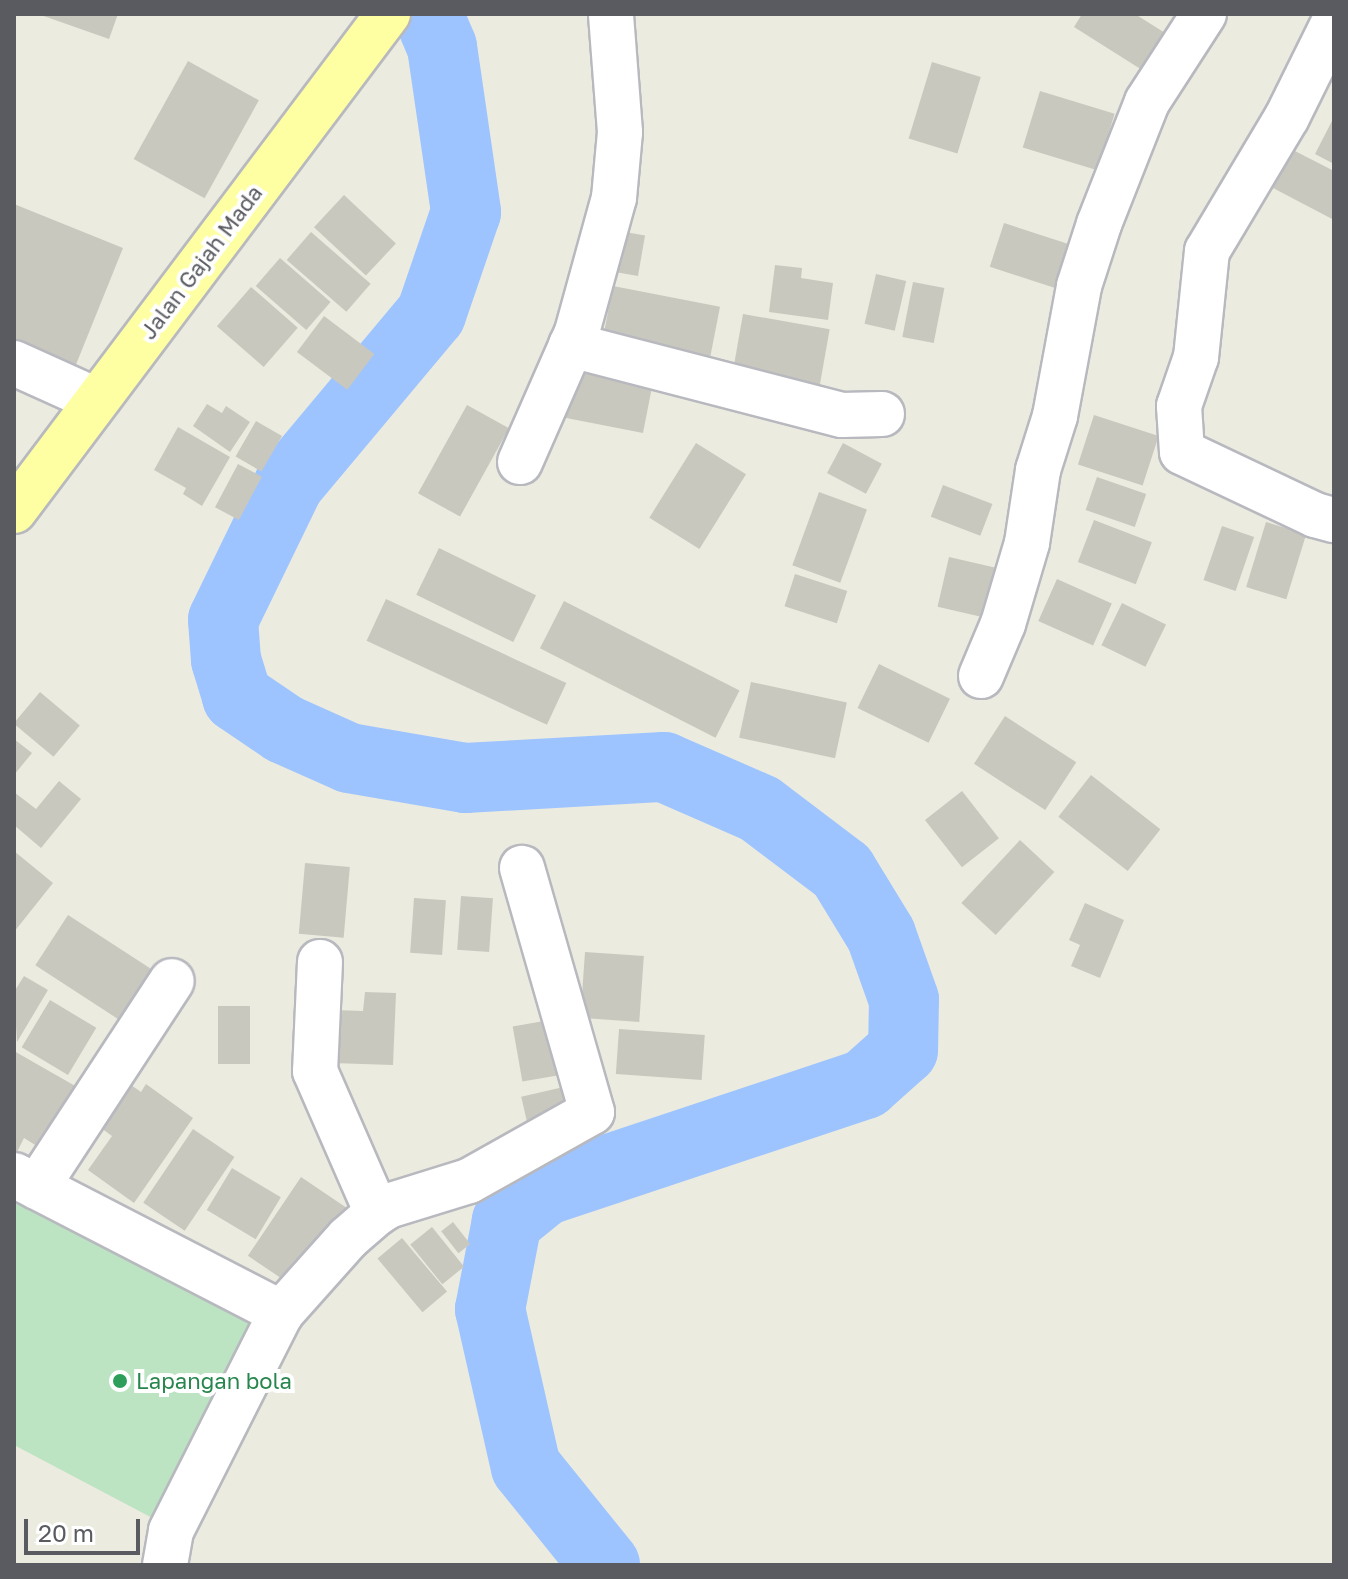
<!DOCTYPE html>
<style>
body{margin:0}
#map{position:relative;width:1348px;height:1579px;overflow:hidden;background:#ecebe0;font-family:"Golos Text",sans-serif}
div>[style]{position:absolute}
.green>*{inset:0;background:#bce4c3}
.river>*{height:70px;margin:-35px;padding:0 35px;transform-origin:35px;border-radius:35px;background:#9dc4ff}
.building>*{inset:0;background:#c9c8bf;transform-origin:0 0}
.roads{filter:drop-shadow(2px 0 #b8b9bf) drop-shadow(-2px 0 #b8b9bf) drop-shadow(0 2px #b8b9bf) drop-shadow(0 -2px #b8b9bf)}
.minor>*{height:44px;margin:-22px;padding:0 22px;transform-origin:22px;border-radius:22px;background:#fff}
.major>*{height:44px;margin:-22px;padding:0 22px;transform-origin:22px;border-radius:22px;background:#feffa2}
.dots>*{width:22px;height:22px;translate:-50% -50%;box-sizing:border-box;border:4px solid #fff;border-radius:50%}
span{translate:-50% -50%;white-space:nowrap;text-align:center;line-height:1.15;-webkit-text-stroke:8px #fff;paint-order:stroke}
.street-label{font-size:22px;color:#595b61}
.leisure-label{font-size:22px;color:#27864d}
.left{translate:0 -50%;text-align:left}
.frame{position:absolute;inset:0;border:16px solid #595b61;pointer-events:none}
.scale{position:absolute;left:24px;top:1519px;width:116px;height:36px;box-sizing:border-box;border:4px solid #595b61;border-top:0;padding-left:10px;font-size:24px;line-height:28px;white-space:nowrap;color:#595b61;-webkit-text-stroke:6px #fff;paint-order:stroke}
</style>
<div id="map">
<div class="green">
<div style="clip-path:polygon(14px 1193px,256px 1318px,158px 1521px,14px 1445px)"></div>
</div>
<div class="river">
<div style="left:428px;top:14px;width:36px;rotate:67deg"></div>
<div style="left:442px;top:47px;width:167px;rotate:81.7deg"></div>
<div style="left:466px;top:212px;width:108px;rotate:108.9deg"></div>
<div style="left:431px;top:314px;width:222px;rotate:129.9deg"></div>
<div style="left:289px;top:484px;width:151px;rotate:115.9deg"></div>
<div style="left:223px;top:620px;width:40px;rotate:85.7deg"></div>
<div style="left:226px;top:660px;width:39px;rotate:73deg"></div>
<div style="left:237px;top:697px;width:57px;rotate:34.2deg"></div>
<div style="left:284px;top:729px;width:71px;rotate:24deg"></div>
<div style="left:349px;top:758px;width:118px;rotate:9.8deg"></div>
<div style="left:465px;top:778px;width:199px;rotate:-3.2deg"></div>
<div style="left:664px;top:767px;width:105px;rotate:23.6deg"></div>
<div style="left:760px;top:809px;width:103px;rotate:37.1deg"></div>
<div style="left:842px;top:871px;width:75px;rotate:58.6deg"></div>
<div style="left:881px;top:935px;width:69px;rotate:70.5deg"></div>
<div style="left:904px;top:1000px;width:50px;rotate:91.1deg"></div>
<div style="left:903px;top:1050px;width:51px;rotate:138.2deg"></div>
<div style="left:865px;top:1084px;width:338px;rotate:161.6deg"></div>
<div style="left:544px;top:1191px;width:48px;rotate:141deg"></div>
<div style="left:507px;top:1221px;width:90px;rotate:100.9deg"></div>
<div style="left:490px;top:1309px;width:162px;rotate:77.2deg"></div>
<div style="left:526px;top:1467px;width:126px;rotate:51.1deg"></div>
</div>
<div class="building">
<div style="clip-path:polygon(38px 14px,118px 14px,109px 39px)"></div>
<div style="clip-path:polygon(1082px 14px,1135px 14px,1173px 38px,1150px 75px,1074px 27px)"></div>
<div style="left:188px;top:61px;width:81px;height:112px;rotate:29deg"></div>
<div style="left:932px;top:62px;width:51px;height:80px;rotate:17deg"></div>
<div style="left:1040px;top:91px;width:78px;height:59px;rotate:17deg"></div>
<div style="clip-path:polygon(1334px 117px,1334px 164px,1315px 154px)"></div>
<div style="clip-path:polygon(1293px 150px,1334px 171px,1334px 220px,1273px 188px)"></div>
<div style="left:344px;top:195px;width:71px;height:44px;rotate:43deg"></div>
<div style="clip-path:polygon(14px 204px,123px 248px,73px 372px,14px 348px)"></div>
<div style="left:1004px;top:223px;width:75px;height:46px;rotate:18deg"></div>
<div style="left:585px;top:225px;width:61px;height:41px;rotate:10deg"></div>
<div style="left:311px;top:232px;width:79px;height:37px;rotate:41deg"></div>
<div style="left:280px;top:258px;width:67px;height:37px;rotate:41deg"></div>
<div style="clip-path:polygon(775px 265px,802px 268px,801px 278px,833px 283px,828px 320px,769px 312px)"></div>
<div style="left:876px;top:274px;width:31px;height:51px;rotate:13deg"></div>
<div style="left:913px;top:282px;width:32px;height:56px;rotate:11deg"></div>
<div style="left:613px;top:286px;width:109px;height:71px;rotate:11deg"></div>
<div style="left:251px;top:287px;width:62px;height:52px;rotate:41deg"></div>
<div style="left:743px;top:314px;width:88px;height:62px;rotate:10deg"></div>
<div style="left:324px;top:316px;width:63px;height:45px;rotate:37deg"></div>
<div style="left:555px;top:367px;width:99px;height:48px;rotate:11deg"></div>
<div style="clip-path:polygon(207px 404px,222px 413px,226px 406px,250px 422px,230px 452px,193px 426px)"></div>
<div style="left:467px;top:405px;width:48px;height:101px;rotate:29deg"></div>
<div style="left:1094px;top:415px;width:68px;height:52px;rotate:18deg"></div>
<div style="left:256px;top:421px;width:30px;height:41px;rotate:30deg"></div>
<div style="clip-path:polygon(178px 427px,230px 457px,202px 506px,183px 494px,186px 488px,154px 470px)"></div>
<div style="left:696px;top:443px;width:59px;height:88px;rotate:32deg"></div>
<div style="left:843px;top:443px;width:44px;height:34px;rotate:28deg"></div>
<div style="left:238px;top:464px;width:27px;height:49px;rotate:28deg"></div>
<div style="left:1097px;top:477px;width:52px;height:35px;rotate:19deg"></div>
<div style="left:943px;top:485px;width:53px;height:34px;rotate:21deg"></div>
<div style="left:819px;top:492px;width:51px;height:78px;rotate:20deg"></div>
<div style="left:1094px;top:520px;width:62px;height:45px;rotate:21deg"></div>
<div style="left:1266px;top:522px;width:42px;height:68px;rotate:17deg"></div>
<div style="left:1222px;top:526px;width:34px;height:57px;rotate:19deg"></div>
<div style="left:439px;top:548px;width:108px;height:52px;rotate:26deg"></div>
<div style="left:949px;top:557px;width:57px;height:51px;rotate:13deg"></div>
<div style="left:795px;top:574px;width:55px;height:34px;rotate:18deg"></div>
<div style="left:1057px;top:579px;width:60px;height:46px;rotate:24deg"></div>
<div style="left:386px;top:599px;width:199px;height:46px;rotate:25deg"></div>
<div style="left:564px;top:601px;width:197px;height:53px;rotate:27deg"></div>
<div style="left:1122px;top:603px;width:49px;height:47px;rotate:26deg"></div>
<div style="left:879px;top:664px;width:79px;height:49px;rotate:26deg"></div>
<div style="left:751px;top:682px;width:98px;height:57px;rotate:12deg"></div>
<div style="left:40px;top:692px;width:52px;height:41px;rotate:40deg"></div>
<div style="left:1005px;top:716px;width:85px;height:57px;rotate:33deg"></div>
<div style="clip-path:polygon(14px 739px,32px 753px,14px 775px)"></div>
<div style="left:1091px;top:775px;width:88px;height:53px;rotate:38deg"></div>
<div style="clip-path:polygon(59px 781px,81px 799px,41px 848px,14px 825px,14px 792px,36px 809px)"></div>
<div style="left:962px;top:791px;width:60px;height:47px;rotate:52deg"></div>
<div style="left:1020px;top:840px;width:47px;height:86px;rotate:43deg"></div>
<div style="clip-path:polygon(14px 851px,53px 883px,14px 932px)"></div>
<div style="left:305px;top:863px;width:45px;height:71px;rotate:5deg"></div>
<div style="left:461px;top:896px;width:32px;height:54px;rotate:4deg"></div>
<div style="left:414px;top:898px;width:32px;height:55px;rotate:4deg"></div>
<div style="clip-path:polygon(1085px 903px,1124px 920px,1100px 978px,1071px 966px,1080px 945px,1069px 940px)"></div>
<div style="left:68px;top:915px;width:108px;height:60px;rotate:33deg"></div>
<div style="left:585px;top:952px;width:59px;height:66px;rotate:4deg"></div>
<div style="clip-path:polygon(24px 976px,48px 990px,17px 1042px,14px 992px)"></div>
<div style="clip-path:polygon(365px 992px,396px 993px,393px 1065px,332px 1063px,334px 1010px,363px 1011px)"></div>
<div style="left:50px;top:1000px;width:54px;height:55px;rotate:31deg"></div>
<div style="left:218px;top:1006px;width:32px;height:58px"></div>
<div style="left:555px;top:1019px;width:56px;height:43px;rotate:80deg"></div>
<div style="left:619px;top:1029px;width:86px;height:45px;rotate:4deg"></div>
<div style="clip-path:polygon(14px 1051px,84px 1091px,48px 1153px,24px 1138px,17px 1152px,14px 1150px)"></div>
<div style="clip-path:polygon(124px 1080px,141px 1092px,146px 1084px,193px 1118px,134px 1203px,88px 1170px,112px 1136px,94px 1123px)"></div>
<div style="left:568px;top:1086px;width:32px;height:48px;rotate:77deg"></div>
<div style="left:193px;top:1129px;width:50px;height:89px;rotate:34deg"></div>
<div style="left:232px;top:1168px;width:57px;height:49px;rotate:31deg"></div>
<div style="left:301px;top:1177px;width:58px;height:95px;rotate:34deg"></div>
<div style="left:453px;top:1222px;width:28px;height:15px;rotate:52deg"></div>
<div style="left:432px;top:1227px;width:51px;height:28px;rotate:51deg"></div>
<div style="left:402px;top:1238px;width:70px;height:32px;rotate:50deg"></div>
</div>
<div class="roads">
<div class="minor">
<div style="left:1334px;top:22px;width:106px;rotate:116.3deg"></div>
<div style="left:1287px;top:117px;width:156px;rotate:120.8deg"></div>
<div style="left:1207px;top:251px;width:107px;rotate:95.9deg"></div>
<div style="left:1196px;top:357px;width:52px;rotate:109.1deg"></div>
<div style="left:1179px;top:406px;width:46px;rotate:86.3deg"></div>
<div style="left:1182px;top:452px;width:147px;rotate:25.3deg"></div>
<div style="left:1315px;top:515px;width:20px;rotate:15deg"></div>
<div style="left:571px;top:345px;width:280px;rotate:14.5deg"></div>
<div style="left:842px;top:415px;width:40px;rotate:-1.4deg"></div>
<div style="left:14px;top:363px;width:90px;rotate:24.3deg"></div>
<div style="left:520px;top:462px;width:142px;rotate:-66.3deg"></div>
<div style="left:577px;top:332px;width:139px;rotate:-74.6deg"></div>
<div style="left:614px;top:198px;width:66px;rotate:-84.8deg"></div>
<div style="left:620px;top:132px;width:118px;rotate:-94.4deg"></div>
<div style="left:981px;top:676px;width:56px;rotate:-67.1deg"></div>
<div style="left:1003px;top:624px;width:84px;rotate:-73.5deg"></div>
<div style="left:1027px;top:543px;width:74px;rotate:-81.4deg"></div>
<div style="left:1038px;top:470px;width:57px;rotate:-72.5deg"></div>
<div style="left:1055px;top:416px;width:132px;rotate:-79.5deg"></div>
<div style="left:1079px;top:286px;width:65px;rotate:-72.1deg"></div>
<div style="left:1099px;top:224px;width:131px;rotate:-68.5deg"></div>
<div style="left:1147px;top:102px;width:105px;rotate:-57.1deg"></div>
<div style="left:320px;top:962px;width:109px;rotate:92.6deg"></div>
<div style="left:315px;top:1071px;width:155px;rotate:66.4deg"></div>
<div style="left:14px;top:1175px;width:301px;rotate:27.3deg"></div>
<div style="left:281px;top:1313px;width:244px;rotate:116.8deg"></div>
<div style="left:171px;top:1531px;width:35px;rotate:100deg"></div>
<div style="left:37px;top:1187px;width:246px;rotate:-56.8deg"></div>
<div style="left:281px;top:1313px;width:101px;rotate:-48.2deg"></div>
<div style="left:348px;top:1238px;width:38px;rotate:-41deg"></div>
<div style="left:377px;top:1213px;width:13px;rotate:-32deg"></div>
<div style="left:388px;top:1206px;width:85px;rotate:-17.2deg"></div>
<div style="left:469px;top:1181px;width:141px;rotate:-29.3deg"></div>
<div style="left:592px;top:1112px;width:254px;rotate:-106deg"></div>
</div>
<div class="major">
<div style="left:14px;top:511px;width:622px;rotate:-53.04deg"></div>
</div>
</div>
<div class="dots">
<div style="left:120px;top:1381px;background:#2e9e5b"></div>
</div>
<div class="street-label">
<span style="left:201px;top:262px;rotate:-53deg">Jalan Gajah Mada</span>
</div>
<div class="leisure-label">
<span class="left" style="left:136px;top:1381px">Lapangan bola</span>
</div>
<div class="frame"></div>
<div class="scale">20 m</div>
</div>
